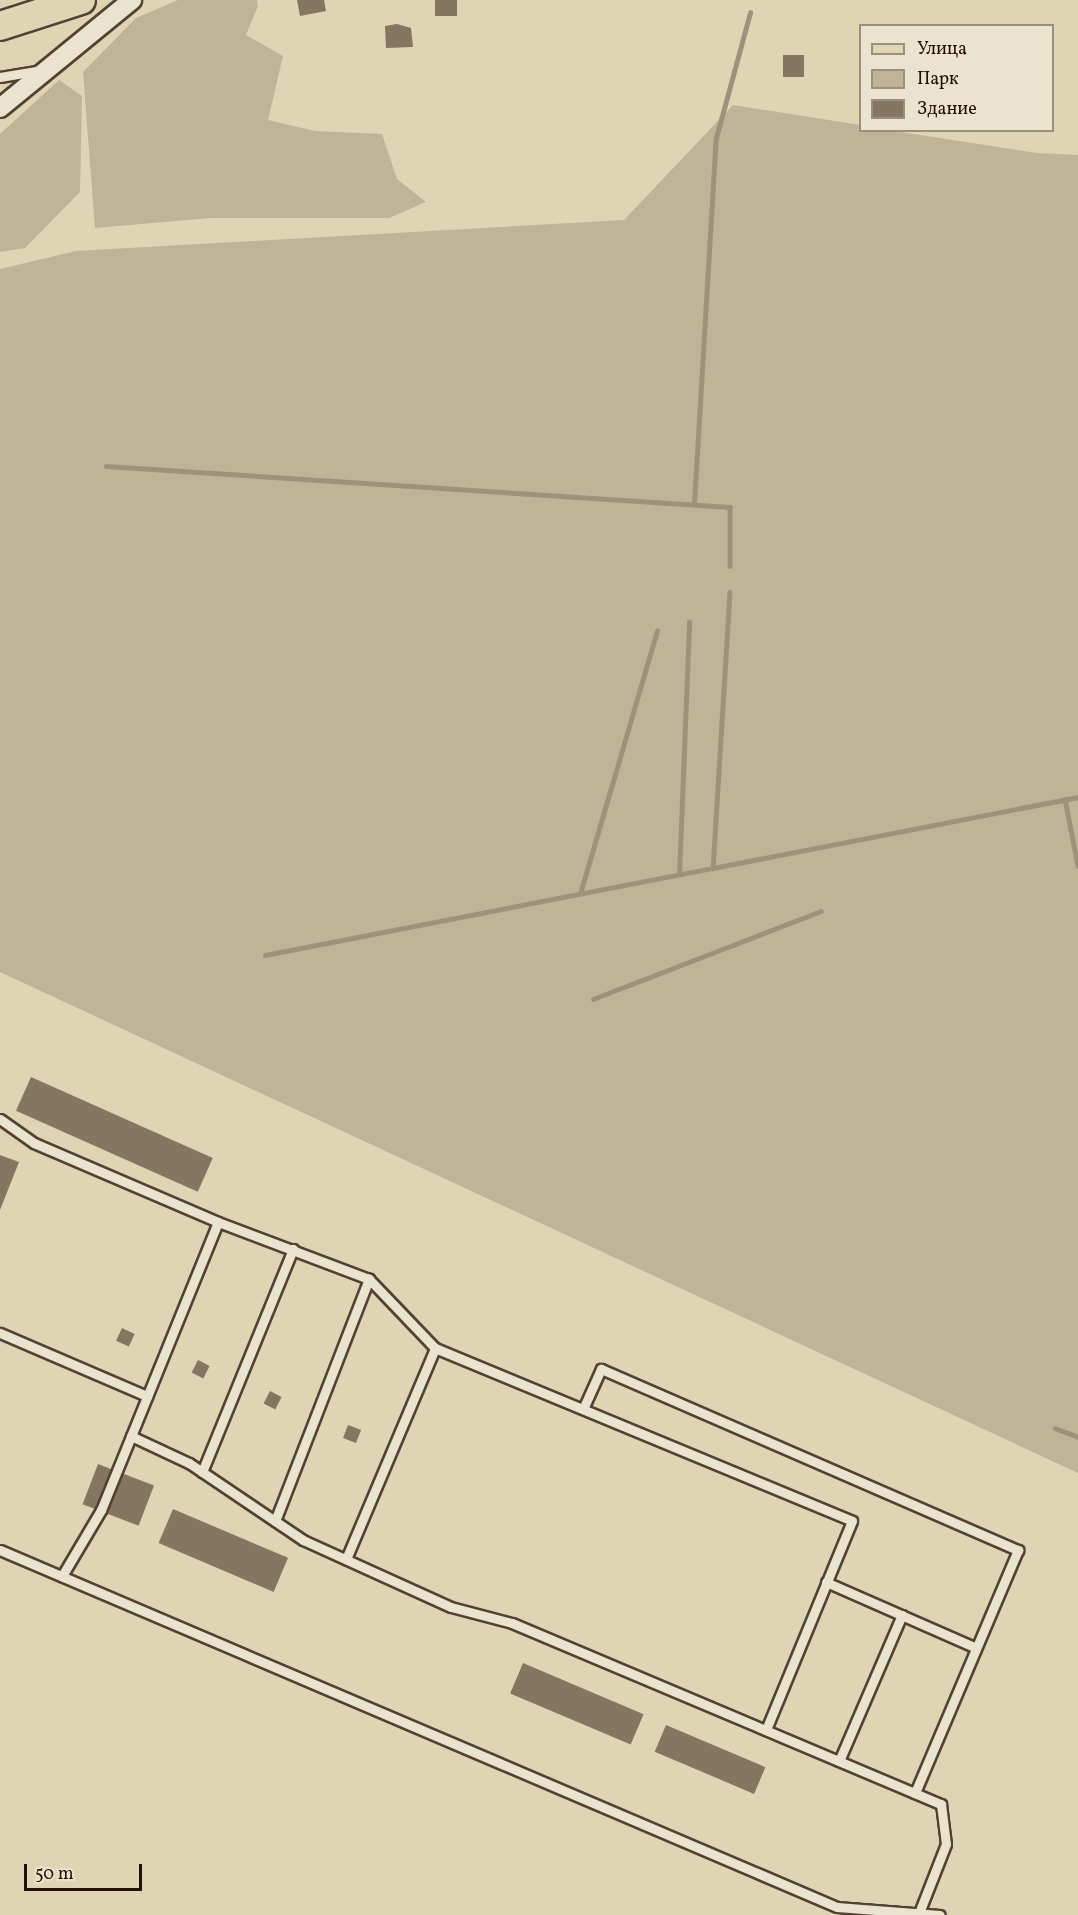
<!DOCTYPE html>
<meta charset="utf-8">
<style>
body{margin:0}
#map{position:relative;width:1078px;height:1915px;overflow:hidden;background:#ded5b5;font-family:Vollkorn,serif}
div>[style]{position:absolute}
.green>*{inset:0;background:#bfb497}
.stream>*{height:4.5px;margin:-2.25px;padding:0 2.25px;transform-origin:2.25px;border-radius:2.25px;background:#9f927a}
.building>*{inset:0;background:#857661;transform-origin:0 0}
.roads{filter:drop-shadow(2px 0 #534132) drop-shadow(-2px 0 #534132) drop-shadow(0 2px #534132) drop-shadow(0 -2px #534132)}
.service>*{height:9px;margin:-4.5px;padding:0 4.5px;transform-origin:4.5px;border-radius:4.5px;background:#eae4cf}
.minor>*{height:18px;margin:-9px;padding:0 9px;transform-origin:9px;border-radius:9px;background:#eae4cf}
.primary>*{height:28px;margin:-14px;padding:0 14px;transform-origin:14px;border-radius:14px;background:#ded5b5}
span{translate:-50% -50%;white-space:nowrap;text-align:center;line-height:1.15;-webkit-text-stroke:6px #eae4cf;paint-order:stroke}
.legend{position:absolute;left:859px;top:24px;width:195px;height:108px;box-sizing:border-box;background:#eae4cf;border:2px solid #9b8f7f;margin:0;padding:8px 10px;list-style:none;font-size:18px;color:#251006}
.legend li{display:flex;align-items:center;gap:12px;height:30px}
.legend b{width:30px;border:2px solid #9b8f7f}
.scale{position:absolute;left:24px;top:1864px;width:118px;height:27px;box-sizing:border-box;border:3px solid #251006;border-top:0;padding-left:8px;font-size:18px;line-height:21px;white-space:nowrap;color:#251006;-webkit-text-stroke:4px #eae4cf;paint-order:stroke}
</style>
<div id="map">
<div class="green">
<div style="clip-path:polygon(178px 0,257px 0,258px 6px,246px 35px,283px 56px,268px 120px,315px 131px,382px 134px,397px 179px,426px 202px,389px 218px,210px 218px,95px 228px,83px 72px,136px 18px)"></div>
<div style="clip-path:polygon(59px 80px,82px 96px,80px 192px,25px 248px,0 252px,0 134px)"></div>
<div style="clip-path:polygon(733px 105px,860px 125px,860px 130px,894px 131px,1037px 153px,1078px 155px,1078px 1473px,0 972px,0 269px,76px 251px,624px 220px)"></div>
</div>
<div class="stream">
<div style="left:106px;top:466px;width:625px;rotate:3.76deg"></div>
<div style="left:730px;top:507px;width:59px;rotate:90deg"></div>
<div style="left:694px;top:504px;width:367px;rotate:-86.6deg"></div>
<div style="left:716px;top:138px;width:130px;rotate:-74.8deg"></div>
<div style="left:730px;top:592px;width:277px;rotate:93.5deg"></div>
<div style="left:713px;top:868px;width:372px;rotate:-11deg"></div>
<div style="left:1065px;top:799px;width:68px;rotate:79deg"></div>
<div style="left:679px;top:875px;width:253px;rotate:-87.7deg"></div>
<div style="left:580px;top:894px;width:274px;rotate:-73.7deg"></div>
<div style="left:265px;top:955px;width:456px;rotate:-11deg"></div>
<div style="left:593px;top:999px;width:244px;rotate:-21.1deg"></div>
<div style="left:1055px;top:1428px;width:25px;rotate:21deg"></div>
</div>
<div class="building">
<div style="clip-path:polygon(297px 0,324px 0,326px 11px,300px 16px)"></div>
<div style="left:435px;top:0;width:22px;height:16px"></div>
<div style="clip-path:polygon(397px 24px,411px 28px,413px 47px,386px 48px,385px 26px)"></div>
<div style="left:783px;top:55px;width:21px;height:22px"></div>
<div style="left:31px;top:1077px;width:199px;height:37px;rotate:24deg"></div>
<div style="clip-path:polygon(0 1155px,19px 1162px,0 1210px)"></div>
<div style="left:122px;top:1328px;width:14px;height:14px;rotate:25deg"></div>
<div style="left:198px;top:1360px;width:13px;height:14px;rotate:27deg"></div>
<div style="left:270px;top:1391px;width:13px;height:14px;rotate:27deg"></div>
<div style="left:348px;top:1425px;width:14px;height:14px;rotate:21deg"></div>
<div style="left:98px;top:1464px;width:60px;height:43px;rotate:21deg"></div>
<div style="left:173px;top:1509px;width:125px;height:37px;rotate:23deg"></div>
<div style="left:523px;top:1663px;width:131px;height:33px;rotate:23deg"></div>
<div style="left:666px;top:1725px;width:108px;height:29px;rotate:23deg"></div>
</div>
<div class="roads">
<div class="service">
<div style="left:0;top:77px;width:43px;rotate:-9.5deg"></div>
<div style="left:0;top:1119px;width:42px;rotate:35.2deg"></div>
<div style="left:34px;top:1143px;width:200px;rotate:23.2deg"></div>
<div style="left:218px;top:1222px;width:311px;rotate:112.1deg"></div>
<div style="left:101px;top:1510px;width:77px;rotate:120.6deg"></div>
<div style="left:218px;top:1222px;width:161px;rotate:20.7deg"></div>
<div style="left:369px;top:1279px;width:95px;rotate:46.3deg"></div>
<div style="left:435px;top:1348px;width:451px;rotate:22.5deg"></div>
<div style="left:852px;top:1521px;width:226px;rotate:112.4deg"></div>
<div style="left:0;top:1333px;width:160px;rotate:23.2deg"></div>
<div style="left:583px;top:1409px;width:44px;rotate:-65.8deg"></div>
<div style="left:601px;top:1369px;width:455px;rotate:23.5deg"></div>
<div style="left:1018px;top:1550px;width:264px;rotate:113deg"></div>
<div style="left:131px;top:1436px;width:64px;rotate:25deg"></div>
<div style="left:189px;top:1463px;width:138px;rotate:34deg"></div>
<div style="left:303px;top:1540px;width:162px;rotate:24.4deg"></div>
<div style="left:451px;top:1607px;width:63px;rotate:14.7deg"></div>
<div style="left:512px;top:1623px;width:466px;rotate:22.9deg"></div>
<div style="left:941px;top:1804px;width:40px;rotate:82.9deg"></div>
<div style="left:946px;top:1844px;width:74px;rotate:111.4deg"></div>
<div style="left:202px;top:1472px;width:241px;rotate:-67.8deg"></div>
<div style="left:275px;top:1521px;width:260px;rotate:-68.8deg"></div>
<div style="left:0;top:1550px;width:910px;rotate:23.1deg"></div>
<div style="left:837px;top:1907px;width:103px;rotate:4.4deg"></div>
<div style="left:346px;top:1559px;width:229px;rotate:-67.1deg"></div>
<div style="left:826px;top:1582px;width:164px;rotate:23.7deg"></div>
<div style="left:839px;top:1761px;width:159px;rotate:-66.7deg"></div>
</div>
<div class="minor">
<div style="left:0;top:108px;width:171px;rotate:-39.3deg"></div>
</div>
<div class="primary">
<div style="left:0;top:26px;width:85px;rotate:-17.8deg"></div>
</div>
</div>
<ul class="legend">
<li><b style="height:8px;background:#ded5b5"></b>Улица</li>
<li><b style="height:16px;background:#bfb497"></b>Парк</li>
<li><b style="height:16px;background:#857661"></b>Здание</li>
</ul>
<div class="scale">50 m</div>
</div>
